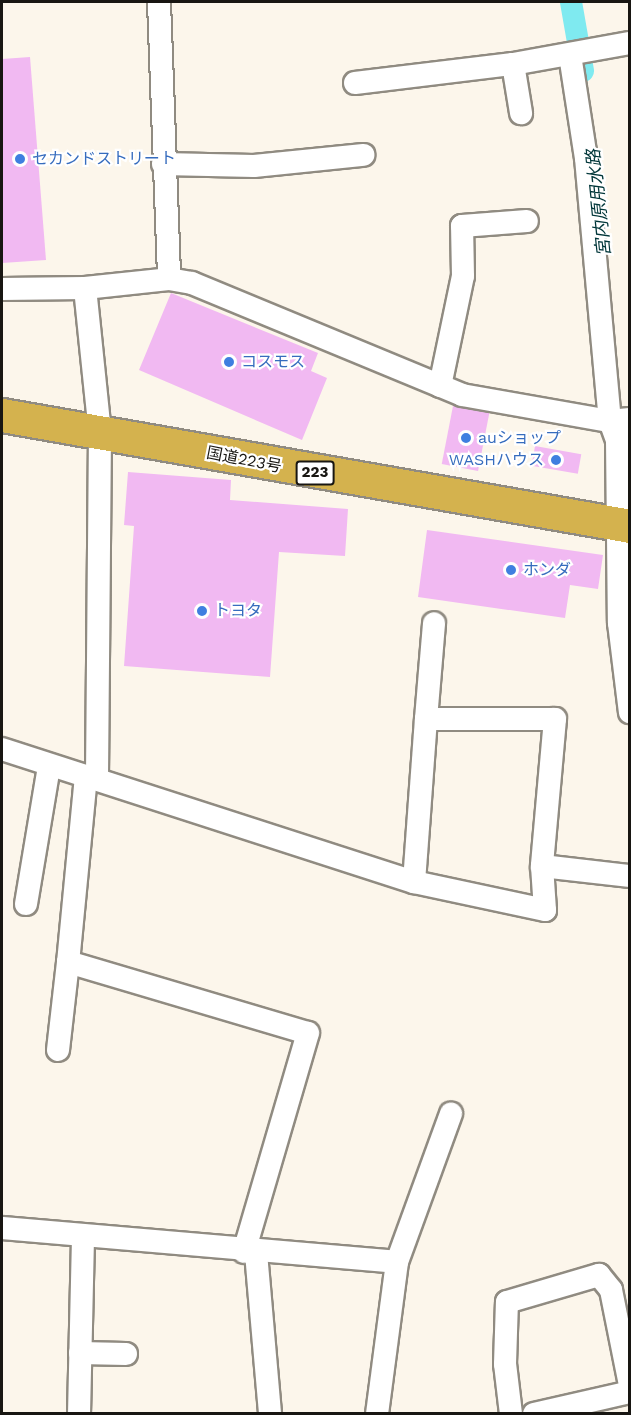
<!DOCTYPE html>
<meta charset="utf-8">
<style>
body{margin:0}
#map{position:relative;width:631px;height:1415px;overflow:hidden;background:#fcf6eb;font-family:"Work Sans","Noto Sans JP",sans-serif}
div>[style]{position:absolute}
.canal>*{height:22px;margin:-11px;padding:0 11px;transform-origin:11px;border-radius:11px;background:#7feaf0}
.building>*{inset:0;background:#f1b9f2;transform-origin:0 0}
.roads{filter:drop-shadow(2px 0 #908b81) drop-shadow(-2px 0 #908b81) drop-shadow(0 2px #908b81) drop-shadow(0 -2px #908b81)}
.minor>*{height:22px;margin:-11px;padding:0 11px;transform-origin:11px;border-radius:11px;background:#fff}
.trunk>*{height:33px;margin:-16.5px;padding:0 16.5px;transform-origin:16.5px;border-radius:16.5px;background:#d4b24e}
.dots>*{width:16px;height:16px;translate:-50% -50%;box-sizing:border-box;border:3px solid #fff;border-radius:50%}
span{translate:-50% -50%;white-space:nowrap;text-align:center;line-height:1.15;-webkit-text-stroke:4.5px #fff;paint-order:stroke}
.shield-label span{padding:2px 4px;background:#fff;border:2px solid;border-radius:4px;-webkit-text-stroke-width:0}
.shield-label{font-size:15px;color:#181612;font-weight:700}
.shop-label{font-size:16px;color:#366cbe}
.left{translate:0 -50%;text-align:left}
.right{translate:-100% -50%;text-align:right}
.street-label{font-size:16px;color:#181612}
.water-label{font-size:18px;color:#003639;font-style:italic}
.frame{position:absolute;inset:0;border:3px solid #181612;pointer-events:none}
</style>
<div id="map">
<div class="canal">
<div style="left:571px;top:2px;width:70px;rotate:80.1deg"></div>
</div>
<div class="building">
<div style="clip-path:polygon(30px 57px,46px 260px,2px 263px,2px 59px)"></div>
<div style="clip-path:polygon(171px 293px,318px 353px,311px 371px,327px 378px,302px 440px,139px 370px)"></div>
<div style="left:453px;top:406px;width:37px;height:59px;rotate:11deg"></div>
<div style="left:535px;top:446px;width:47px;height:20px;rotate:10deg"></div>
<div style="clip-path:polygon(128px 472px,231px 480px,230px 500px,348px 509px,345px 556px,279px 552px,270px 677px,124px 666px,134px 526px,124px 525px)"></div>
<div style="clip-path:polygon(427px 530px,603px 555px,598px 589px,570px 585px,565px 618px,418px 597px)"></div>
</div>
<div class="roads">
<div class="minor">
<div style="left:159px;top:2px;width:277px;rotate:87.9deg"></div>
<div style="left:570px;top:55px;width:104px;rotate:81.2deg"></div>
<div style="left:586px;top:158px;width:264px;rotate:84.8deg"></div>
<div style="left:610px;top:421px;width:20px;rotate:70deg"></div>
<div style="left:617px;top:440px;width:13px"></div>
<div style="left:513px;top:64px;width:50px;rotate:80.7deg"></div>
<div style="left:355px;top:83px;width:159px;rotate:-6.9deg"></div>
<div style="left:513px;top:64px;width:119px;rotate:-10.2deg"></div>
<div style="left:163px;top:164px;width:91px;rotate:1.3deg"></div>
<div style="left:254px;top:166px;width:110px;rotate:-5.8deg"></div>
<div style="left:85px;top:288px;width:145px;rotate:84.1deg"></div>
<div style="left:100px;top:432px;width:345px;rotate:90.5deg"></div>
<div style="left:2px;top:289px;width:83px;rotate:-0.7deg"></div>
<div style="left:85px;top:288px;width:84px;rotate:-6.1deg"></div>
<div style="left:169px;top:279px;width:23px;rotate:10deg"></div>
<div style="left:192px;top:283px;width:292px;rotate:22.5deg"></div>
<div style="left:462px;top:395px;width:150px;rotate:10deg"></div>
<div style="left:610px;top:421px;width:20px;rotate:-6deg"></div>
<div style="left:440px;top:386px;width:112px;rotate:-78.2deg"></div>
<div style="left:463px;top:276px;width:50px;rotate:-91.1deg"></div>
<div style="left:462px;top:226px;width:65px;rotate:-4.4deg"></div>
<div style="left:617px;top:440px;width:183px;rotate:89.4deg"></div>
<div style="left:619px;top:623px;width:90px;rotate:83deg"></div>
<div style="left:426px;top:719px;width:96px;rotate:-85.2deg"></div>
<div style="left:2px;top:749px;width:433px;rotate:17.9deg"></div>
<div style="left:414px;top:882px;width:134px;rotate:12.1deg"></div>
<div style="left:545px;top:910px;width:44px;rotate:-93.9deg"></div>
<div style="left:542px;top:866px;width:89px;rotate:6.5deg"></div>
<div style="left:86px;top:776px;width:187px;rotate:95.5deg"></div>
<div style="left:68px;top:962px;width:250px;rotate:16.5deg"></div>
<div style="left:308px;top:1033px;width:228px;rotate:106.3deg"></div>
<div style="left:414px;top:882px;width:163px;rotate:-85.8deg"></div>
<div style="left:426px;top:719px;width:129px"></div>
<div style="left:555px;top:719px;width:148px;rotate:95.1deg"></div>
<div style="left:26px;top:904px;width:139px;rotate:-80.5deg"></div>
<div style="left:58px;top:1050px;width:89px;rotate:-83.5deg"></div>
<div style="left:2px;top:1228px;width:396px;rotate:4.9deg"></div>
<div style="left:256px;top:1253px;width:162px;rotate:85deg"></div>
<div style="left:80px;top:1353px;width:46px;rotate:1.2deg"></div>
<div style="left:79px;top:1414px;width:177px;rotate:-88.7deg"></div>
<div style="left:377px;top:1414px;width:153px;rotate:-82.5deg"></div>
<div style="left:397px;top:1262px;width:158px;rotate:-70deg"></div>
<div style="left:511px;top:1414px;width:50px;rotate:-96.8deg"></div>
<div style="left:505px;top:1364px;width:62px;rotate:-88.2deg"></div>
<div style="left:507px;top:1302px;width:96px;rotate:-16.4deg"></div>
<div style="left:599px;top:1275px;width:19px;rotate:51deg"></div>
<div style="left:611px;top:1290px;width:97px;rotate:78.7deg"></div>
<div style="left:534px;top:1414px;width:98px;rotate:-12.9deg"></div>
</div>
<div class="trunk">
<div style="left:2px;top:415px;width:638px;rotate:10.02deg"></div>
</div>
</div>
<div class="dots">
<div style="left:20px;top:159px;background:#3f7fe0"></div>
<div style="left:229px;top:362px;background:#3f7fe0"></div>
<div style="left:466px;top:438px;background:#3f7fe0"></div>
<div style="left:556px;top:460px;background:#3f7fe0"></div>
<div style="left:511px;top:570px;background:#3f7fe0"></div>
<div style="left:202px;top:611px;background:#3f7fe0"></div>
</div>
<div class="shield-label">
<span style="left:315px;top:473px">223</span>
</div>
<div class="shop-label">
<span class="left" style="left:32px;top:159px">セカンドストリート</span>
<span class="left" style="left:241px;top:362px">コスモス</span>
<span class="left" style="left:478px;top:438px">auショップ</span>
<span class="right" style="left:544px;top:460px">WASHハウス</span>
<span class="left" style="left:523px;top:570px">ホンダ</span>
<span class="left" style="left:214px;top:611px">トヨタ</span>
</div>
<div class="street-label">
<span style="left:244px;top:460px;rotate:11deg">国道223号</span>
</div>
<div class="water-label">
<span style="left:599px;top:203px;rotate:-96deg">宮内原用水路</span>
</div>
<div class="frame"></div>
</div>
